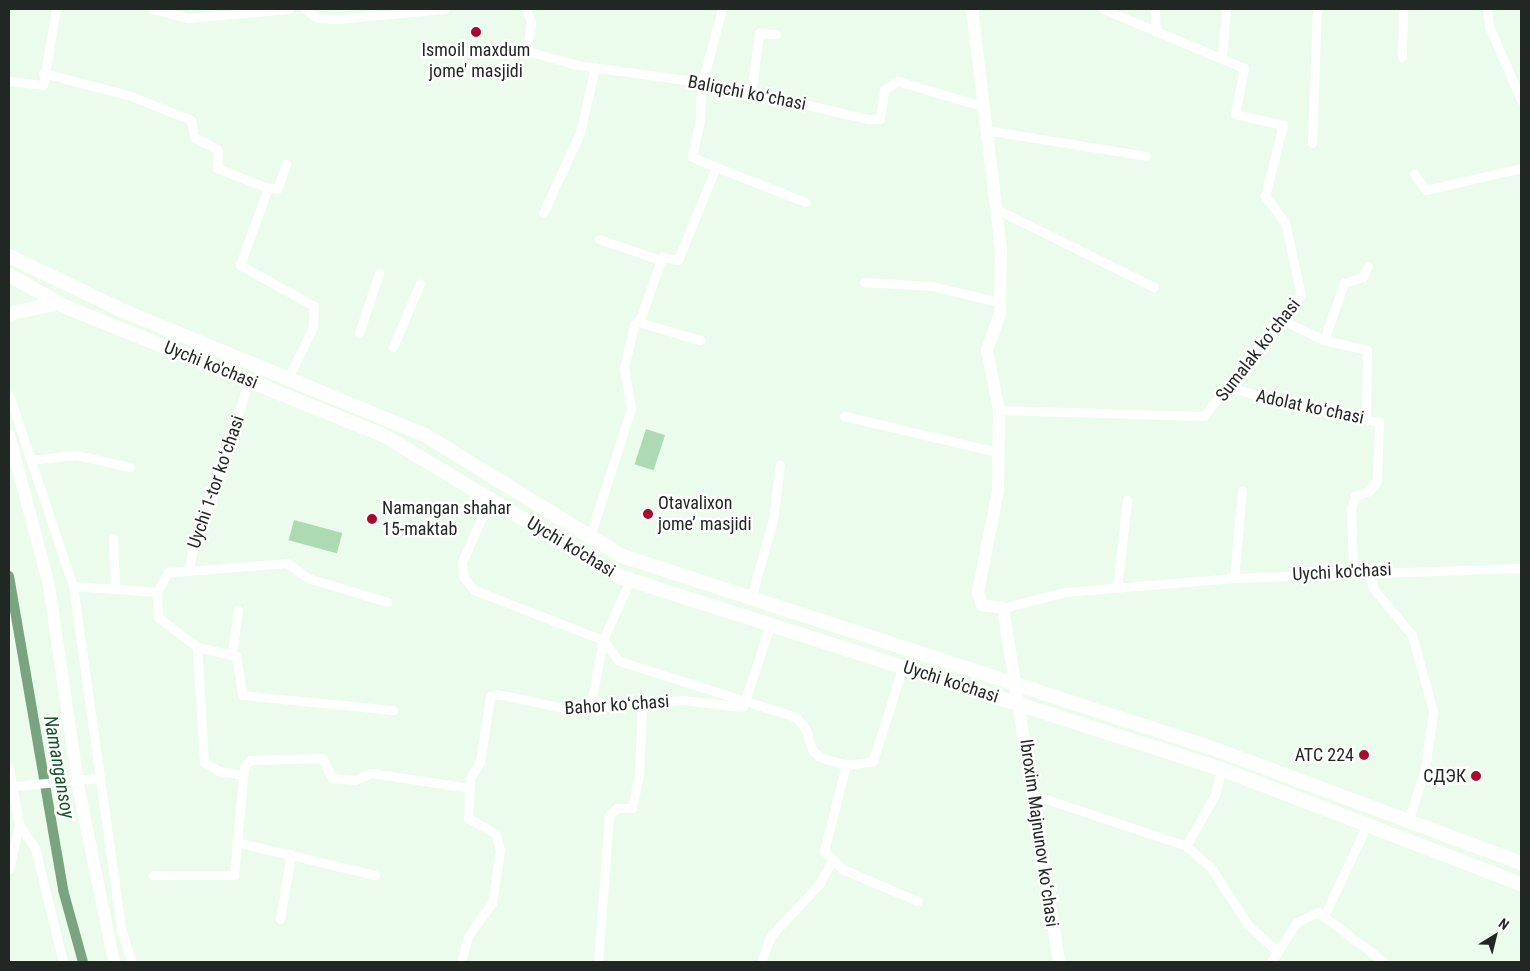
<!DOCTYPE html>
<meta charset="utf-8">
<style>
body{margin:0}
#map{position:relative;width:1530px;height:971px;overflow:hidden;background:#ebfced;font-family:"Roboto Condensed",sans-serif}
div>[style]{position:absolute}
.green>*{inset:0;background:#add9b3;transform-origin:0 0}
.canal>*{height:10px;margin:-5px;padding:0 5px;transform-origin:5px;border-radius:5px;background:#79a47f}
.street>*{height:9px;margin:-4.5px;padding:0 4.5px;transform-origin:4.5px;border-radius:4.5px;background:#fff}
.secondary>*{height:12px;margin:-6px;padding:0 6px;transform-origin:6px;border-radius:6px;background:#fff}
.primary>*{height:14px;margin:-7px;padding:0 7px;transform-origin:7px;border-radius:7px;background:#fff}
.dots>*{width:14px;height:14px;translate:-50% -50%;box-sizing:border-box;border:2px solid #fff;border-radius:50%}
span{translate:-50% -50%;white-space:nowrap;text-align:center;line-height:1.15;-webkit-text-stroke:5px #fff;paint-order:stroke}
.poi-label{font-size:18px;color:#212722}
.left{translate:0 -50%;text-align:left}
.right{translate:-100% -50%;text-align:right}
.street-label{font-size:18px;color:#212722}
.water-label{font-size:19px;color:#135525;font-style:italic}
.frame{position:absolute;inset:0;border:10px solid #212722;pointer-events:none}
.north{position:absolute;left:1470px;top:911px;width:50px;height:50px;-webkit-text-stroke:4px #fff;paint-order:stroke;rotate:36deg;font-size:14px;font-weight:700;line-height:20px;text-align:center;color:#212722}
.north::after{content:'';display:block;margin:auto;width:18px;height:22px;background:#212722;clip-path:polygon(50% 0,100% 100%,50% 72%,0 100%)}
</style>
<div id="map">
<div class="green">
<div style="left:646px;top:429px;width:20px;height:37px;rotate:18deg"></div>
<div style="left:294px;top:520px;width:50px;height:21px;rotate:15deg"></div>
</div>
<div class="canal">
<div style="left:9px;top:576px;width:319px;rotate:80.2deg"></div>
<div style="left:63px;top:890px;width:75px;rotate:74.5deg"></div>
</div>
<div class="street">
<div style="left:152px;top:9px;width:37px;rotate:14deg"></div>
<div style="left:188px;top:18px;width:101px;rotate:-5.1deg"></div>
<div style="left:305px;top:9px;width:15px;rotate:37deg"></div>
<div style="left:317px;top:18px;width:21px;rotate:3deg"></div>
<div style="left:338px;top:19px;width:107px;rotate:-5.3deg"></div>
<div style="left:526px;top:9px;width:14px;rotate:69deg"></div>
<div style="left:531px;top:22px;width:29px;rotate:98deg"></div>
<div style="left:527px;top:51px;width:52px;rotate:15.6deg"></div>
<div style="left:577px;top:65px;width:124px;rotate:7.9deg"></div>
<div style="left:700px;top:82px;width:8px;rotate:45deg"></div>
<div style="left:706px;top:88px;width:64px;rotate:7.2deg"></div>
<div style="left:769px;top:96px;width:102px;rotate:13.1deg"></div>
<div style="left:868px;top:119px;width:12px"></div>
<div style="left:880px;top:119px;width:29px;rotate:-82deg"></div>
<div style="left:884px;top:90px;width:16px;rotate:-35deg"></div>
<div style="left:897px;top:81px;width:89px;rotate:16.4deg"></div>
<div style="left:1155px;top:9px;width:23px;rotate:88deg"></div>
<div style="left:1487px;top:9px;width:17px;rotate:83deg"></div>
<div style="left:1489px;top:26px;width:81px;rotate:66.6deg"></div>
<div style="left:1222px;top:57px;width:48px;rotate:-85.2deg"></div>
<div style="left:1402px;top:57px;width:48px;rotate:-88.8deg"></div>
<div style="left:43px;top:73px;width:91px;rotate:14.6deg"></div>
<div style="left:131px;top:96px;width:65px;rotate:21.8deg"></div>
<div style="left:191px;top:120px;width:17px;rotate:80deg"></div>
<div style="left:194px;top:137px;width:27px;rotate:28deg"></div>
<div style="left:218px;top:150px;width:18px;rotate:93deg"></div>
<div style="left:217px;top:168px;width:52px;rotate:21.6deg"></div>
<div style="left:265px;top:187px;width:12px;rotate:9deg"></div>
<div style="left:277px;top:189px;width:27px;rotate:-70deg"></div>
<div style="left:9px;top:81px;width:34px;rotate:7deg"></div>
<div style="left:43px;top:85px;width:77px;rotate:-80.3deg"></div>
<div style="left:751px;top:95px;width:63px;rotate:-82.6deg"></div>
<div style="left:759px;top:33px;width:17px;rotate:3deg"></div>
<div style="left:986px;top:130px;width:162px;rotate:9.2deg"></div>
<div style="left:1312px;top:143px;width:134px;rotate:-87.9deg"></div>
<div style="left:716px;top:167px;width:96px;rotate:21.5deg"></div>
<div style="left:1414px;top:174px;width:20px;rotate:53deg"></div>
<div style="left:1426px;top:190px;width:98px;rotate:-13deg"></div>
<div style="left:268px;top:188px;width:82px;rotate:110deg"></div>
<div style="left:240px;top:265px;width:85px;rotate:29deg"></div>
<div style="left:314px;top:306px;width:21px;rotate:93deg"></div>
<div style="left:313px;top:327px;width:55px;rotate:116.1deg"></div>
<div style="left:996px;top:209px;width:176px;rotate:26.3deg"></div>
<div style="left:543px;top:213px;width:88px;rotate:-65.2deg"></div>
<div style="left:580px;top:133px;width:68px;rotate:-77.2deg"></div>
<div style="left:599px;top:239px;width:65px;rotate:19deg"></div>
<div style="left:864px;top:282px;width:68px;rotate:3.4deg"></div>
<div style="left:932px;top:286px;width:68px;rotate:13.6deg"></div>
<div style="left:1282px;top:320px;width:47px;rotate:25.5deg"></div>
<div style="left:1324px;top:340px;width:44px;rotate:13.1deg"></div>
<div style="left:1367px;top:350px;width:68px;rotate:90.8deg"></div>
<div style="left:638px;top:322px;width:65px;rotate:16.2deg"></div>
<div style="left:359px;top:333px;width:63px;rotate:-71.6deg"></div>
<div style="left:1324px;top:340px;width:60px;rotate:-70.7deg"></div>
<div style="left:1344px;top:283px;width:20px;rotate:-18deg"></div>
<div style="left:1363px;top:277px;width:12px;rotate:-66deg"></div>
<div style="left:393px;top:347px;width:69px;rotate:-67.1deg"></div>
<div style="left:1230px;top:387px;width:54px;rotate:17.1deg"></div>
<div style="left:1282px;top:403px;width:99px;rotate:11.1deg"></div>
<div style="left:1379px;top:422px;width:58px;rotate:92deg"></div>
<div style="left:1377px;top:480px;width:14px;rotate:126deg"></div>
<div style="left:1369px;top:491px;width:15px;rotate:160deg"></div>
<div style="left:1355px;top:496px;width:14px;rotate:107deg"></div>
<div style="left:1351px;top:509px;width:61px;rotate:88.1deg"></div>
<div style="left:9px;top:395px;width:201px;rotate:71.5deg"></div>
<div style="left:73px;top:586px;width:346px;rotate:82deg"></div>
<div style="left:121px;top:929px;width:35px;rotate:72deg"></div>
<div style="left:999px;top:410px;width:205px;rotate:1.7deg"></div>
<div style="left:1204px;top:416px;width:155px;rotate:-51.3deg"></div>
<div style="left:1301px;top:295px;width:75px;rotate:-102.4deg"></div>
<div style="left:1285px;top:222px;width:33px;rotate:-128deg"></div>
<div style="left:1265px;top:196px;width:73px;rotate:-75.8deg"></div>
<div style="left:1283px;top:125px;width:49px;rotate:-167.1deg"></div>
<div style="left:1235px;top:114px;width:47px;rotate:-78.9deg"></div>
<div style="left:1244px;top:68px;width:153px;rotate:-157.3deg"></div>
<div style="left:844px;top:416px;width:158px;rotate:13.2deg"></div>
<div style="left:30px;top:460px;width:46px;rotate:-6.2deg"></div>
<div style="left:76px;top:455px;width:55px;rotate:12.5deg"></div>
<div style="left:491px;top:496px;width:72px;rotate:113.7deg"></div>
<div style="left:462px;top:562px;width:16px;rotate:83deg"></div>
<div style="left:464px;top:578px;width:16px;rotate:50deg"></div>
<div style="left:474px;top:590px;width:138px;rotate:21.2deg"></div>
<div style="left:603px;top:640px;width:26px;rotate:53deg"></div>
<div style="left:619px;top:661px;width:186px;rotate:17.6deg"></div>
<div style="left:796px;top:717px;width:16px;rotate:52deg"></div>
<div style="left:806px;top:730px;width:22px;rotate:72deg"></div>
<div style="left:813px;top:751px;width:9px;rotate:41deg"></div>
<div style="left:820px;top:757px;width:27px;rotate:17deg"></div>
<div style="left:846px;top:765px;width:27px;rotate:-8deg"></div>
<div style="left:873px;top:761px;width:100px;rotate:-72.5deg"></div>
<div style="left:113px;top:538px;width:49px;rotate:87.7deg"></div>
<div style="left:589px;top:539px;width:137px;rotate:-72.1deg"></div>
<div style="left:631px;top:409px;width:42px;rotate:-99.7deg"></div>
<div style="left:624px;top:368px;width:44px;rotate:-76.9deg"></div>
<div style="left:634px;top:325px;width:11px;rotate:-49deg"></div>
<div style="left:641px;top:317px;width:64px;rotate:-70.7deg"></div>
<div style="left:662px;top:257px;width:16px;rotate:11deg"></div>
<div style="left:678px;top:260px;width:100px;rotate:-67.8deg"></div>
<div style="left:716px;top:167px;width:26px;rotate:-157deg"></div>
<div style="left:692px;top:157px;width:38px;rotate:-78deg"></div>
<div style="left:700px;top:120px;width:33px;rotate:-88deg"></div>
<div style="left:701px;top:87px;width:81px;rotate:-74.9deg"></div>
<div style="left:1368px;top:570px;width:19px;rotate:74deg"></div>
<div style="left:1373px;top:588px;width:61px;rotate:50.3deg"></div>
<div style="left:1412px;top:635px;width:80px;rotate:74.7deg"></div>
<div style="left:1433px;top:712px;width:58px;rotate:98deg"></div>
<div style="left:1425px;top:769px;width:56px;rotate:107.8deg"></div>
<div style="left:188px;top:571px;width:99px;rotate:-4.6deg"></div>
<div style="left:287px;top:563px;width:26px;rotate:36deg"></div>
<div style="left:308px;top:578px;width:83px;rotate:16.9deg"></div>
<div style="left:1234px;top:578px;width:88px;rotate:-84.8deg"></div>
<div style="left:73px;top:586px;width:84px;rotate:4.1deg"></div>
<div style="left:157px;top:592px;width:25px;rotate:88deg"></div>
<div style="left:158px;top:617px;width:49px;rotate:37.6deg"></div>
<div style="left:197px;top:647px;width:115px;rotate:86.5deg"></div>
<div style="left:204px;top:762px;width:17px;rotate:31deg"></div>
<div style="left:219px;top:771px;width:25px;rotate:9deg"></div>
<div style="left:1117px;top:588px;width:89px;rotate:-83.5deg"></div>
<div style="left:157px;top:592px;width:23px;rotate:-61deg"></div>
<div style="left:168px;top:572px;width:20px;rotate:-3deg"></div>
<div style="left:188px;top:571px;width:51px;rotate:-77.6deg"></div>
<div style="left:199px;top:521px;width:13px;rotate:-48deg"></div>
<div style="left:208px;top:511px;width:137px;rotate:-72.6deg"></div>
<div style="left:751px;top:598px;width:82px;rotate:-74.4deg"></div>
<div style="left:773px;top:519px;width:55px;rotate:-82.7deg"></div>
<div style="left:1003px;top:608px;width:64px;rotate:-14.5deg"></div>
<div style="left:1065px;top:592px;width:170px;rotate:-4.7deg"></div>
<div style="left:1234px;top:578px;width:287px;rotate:-2deg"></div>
<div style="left:197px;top:647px;width:40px;rotate:13deg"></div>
<div style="left:236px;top:656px;width:39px;rotate:81deg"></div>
<div style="left:242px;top:695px;width:152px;rotate:5.7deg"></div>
<div style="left:232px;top:653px;width:44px;rotate:-82.2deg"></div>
<div style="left:590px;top:709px;width:70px;rotate:-79.3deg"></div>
<div style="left:603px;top:640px;width:66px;rotate:-65.8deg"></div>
<div style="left:846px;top:765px;width:89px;rotate:104.3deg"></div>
<div style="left:824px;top:851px;width:25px;rotate:45deg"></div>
<div style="left:842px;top:869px;width:82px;rotate:23.1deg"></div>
<div style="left:9px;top:768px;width:58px;rotate:80deg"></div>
<div style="left:19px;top:825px;width:45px;rotate:102.8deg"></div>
<div style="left:15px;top:786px;width:83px;rotate:-5.5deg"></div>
<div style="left:1034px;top:795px;width:160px;rotate:18.5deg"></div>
<div style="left:1186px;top:846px;width:35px;rotate:41deg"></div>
<div style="left:1212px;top:869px;width:67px;rotate:57.3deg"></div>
<div style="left:1248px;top:925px;width:38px;rotate:42deg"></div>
<div style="left:19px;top:825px;width:28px;rotate:55deg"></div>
<div style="left:35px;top:848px;width:117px;rotate:76.2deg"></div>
<div style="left:236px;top:842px;width:143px;rotate:13.4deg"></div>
<div style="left:1186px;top:846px;width:59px;rotate:-60.4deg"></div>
<div style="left:1215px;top:795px;width:27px;rotate:-77deg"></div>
<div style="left:153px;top:875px;width:81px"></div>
<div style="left:234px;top:875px;width:108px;rotate:-84.7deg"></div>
<div style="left:244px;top:767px;width:9px;rotate:-49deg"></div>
<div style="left:250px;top:760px;width:72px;rotate:-1.6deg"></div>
<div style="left:322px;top:758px;width:22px;rotate:63deg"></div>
<div style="left:332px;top:778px;width:23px;rotate:5deg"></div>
<div style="left:355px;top:780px;width:17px;rotate:-24deg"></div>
<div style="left:371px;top:773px;width:100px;rotate:8.6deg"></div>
<div style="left:1325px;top:914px;width:98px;rotate:-64.7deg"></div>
<div style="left:280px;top:919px;width:66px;rotate:-80.4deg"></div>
<div style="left:461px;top:962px;width:27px;rotate:-75deg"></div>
<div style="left:468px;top:936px;width:41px;rotate:-54deg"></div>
<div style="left:492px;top:903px;width:54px;rotate:-81.4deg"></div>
<div style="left:500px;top:850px;width:16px;rotate:-104deg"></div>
<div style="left:496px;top:834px;width:32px;rotate:-150deg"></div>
<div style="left:468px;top:818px;width:39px;rotate:-87deg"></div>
<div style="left:470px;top:779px;width:20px;rotate:-60deg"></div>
<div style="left:480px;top:762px;width:67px;rotate:-81.4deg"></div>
<div style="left:490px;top:696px;width:7px;rotate:-16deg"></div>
<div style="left:497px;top:694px;width:78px;rotate:11.9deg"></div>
<div style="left:573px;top:710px;width:110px;rotate:-5.2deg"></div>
<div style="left:683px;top:700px;width:60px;rotate:6.7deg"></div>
<div style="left:743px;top:707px;width:86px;rotate:-71.8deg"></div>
<div style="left:598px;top:962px;width:147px;rotate:-85.7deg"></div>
<div style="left:609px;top:815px;width:11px;rotate:-41deg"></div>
<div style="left:617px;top:808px;width:15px"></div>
<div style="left:632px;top:808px;width:35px;rotate:-78deg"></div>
<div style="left:639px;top:774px;width:68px;rotate:-87.5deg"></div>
<div style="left:761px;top:962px;width:27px;rotate:-70deg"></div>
<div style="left:770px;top:937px;width:74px;rotate:-47.2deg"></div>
<div style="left:820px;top:883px;width:24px;rotate:-62deg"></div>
<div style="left:1271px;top:962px;width:48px;rotate:-57deg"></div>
<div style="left:1297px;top:922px;width:23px;rotate:-25deg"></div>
<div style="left:1318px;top:912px;width:83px;rotate:37.1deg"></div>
</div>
<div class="secondary">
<div style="left:972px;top:9px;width:242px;rotate:83.1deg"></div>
<div style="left:1001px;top:249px;width:65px;rotate:90.9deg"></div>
<div style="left:1000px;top:314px;width:38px;rotate:110deg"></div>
<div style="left:987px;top:350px;width:61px;rotate:78.7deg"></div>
<div style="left:999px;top:410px;width:81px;rotate:90.7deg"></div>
<div style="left:998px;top:491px;width:103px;rotate:101.2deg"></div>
<div style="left:978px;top:592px;width:14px;rotate:73deg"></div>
<div style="left:982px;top:605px;width:21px;rotate:8deg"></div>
<div style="left:1003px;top:608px;width:358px;rotate:81deg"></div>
<div style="left:9px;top:435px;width:155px;rotate:75.1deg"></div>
<div style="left:49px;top:585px;width:207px;rotate:81.7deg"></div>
<div style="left:79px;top:790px;width:176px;rotate:78.5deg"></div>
</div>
<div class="primary">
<div style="left:9px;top:256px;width:122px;rotate:25.7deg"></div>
<div style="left:119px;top:309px;width:331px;rotate:22.4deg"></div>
<div style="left:425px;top:435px;width:231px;rotate:31.6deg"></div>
<div style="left:622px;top:556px;width:620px;rotate:18.03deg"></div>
<div style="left:1212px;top:748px;width:330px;rotate:20.4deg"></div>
<div style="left:9px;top:275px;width:65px;rotate:29.3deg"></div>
<div style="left:66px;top:307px;width:342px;rotate:22deg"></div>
<div style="left:383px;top:435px;width:274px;rotate:31deg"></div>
<div style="left:618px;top:576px;width:633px;rotate:17.75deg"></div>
<div style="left:1221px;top:769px;width:321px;rotate:21deg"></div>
<div style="left:9px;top:314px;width:49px;rotate:-12.9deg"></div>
</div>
<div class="dots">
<div style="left:476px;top:32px;background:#a60b2f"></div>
<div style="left:648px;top:514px;background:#a60b2f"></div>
<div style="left:372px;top:519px;background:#a60b2f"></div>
<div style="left:1364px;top:755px;background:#a60b2f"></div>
<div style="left:1476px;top:776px;background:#a60b2f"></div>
</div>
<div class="poi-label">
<span style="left:476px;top:61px">Ismoil maxdum<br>jome' masjidi</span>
<span class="left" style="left:658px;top:514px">Otavalixon<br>jome’ masjidi</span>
<span class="left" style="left:382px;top:519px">Namangan shahar<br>15-maktab</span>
<span class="right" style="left:1354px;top:755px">ATC 224</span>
<span class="right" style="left:1466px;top:776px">СДЭК</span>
</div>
<div class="street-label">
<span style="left:747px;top:93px;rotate:11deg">Baliqchi koʻchasi</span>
<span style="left:1258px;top:350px;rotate:-52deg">Sumalak koʻchasi</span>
<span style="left:211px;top:365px;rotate:22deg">Uychi ko'chasi</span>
<span style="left:1310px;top:407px;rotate:12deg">Adolat koʻchasi</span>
<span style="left:216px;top:482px;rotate:-71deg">Uychi 1-tor koʻchasi</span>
<span style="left:571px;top:547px;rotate:31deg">Uychi ko'chasi</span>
<span style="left:1342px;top:572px;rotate:-3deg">Uychi ko'chasi</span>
<span style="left:951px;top:682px;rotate:18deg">Uychi ko'chasi</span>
<span style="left:617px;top:705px;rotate:-4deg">Bahor koʻchasi</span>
<span style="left:1039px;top:833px;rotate:82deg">Ibroxim Majnunov koʻchasi</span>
</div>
<div class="water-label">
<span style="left:59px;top:767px;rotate:80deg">Namangansoy</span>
</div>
<div class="frame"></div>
<div class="north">N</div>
</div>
